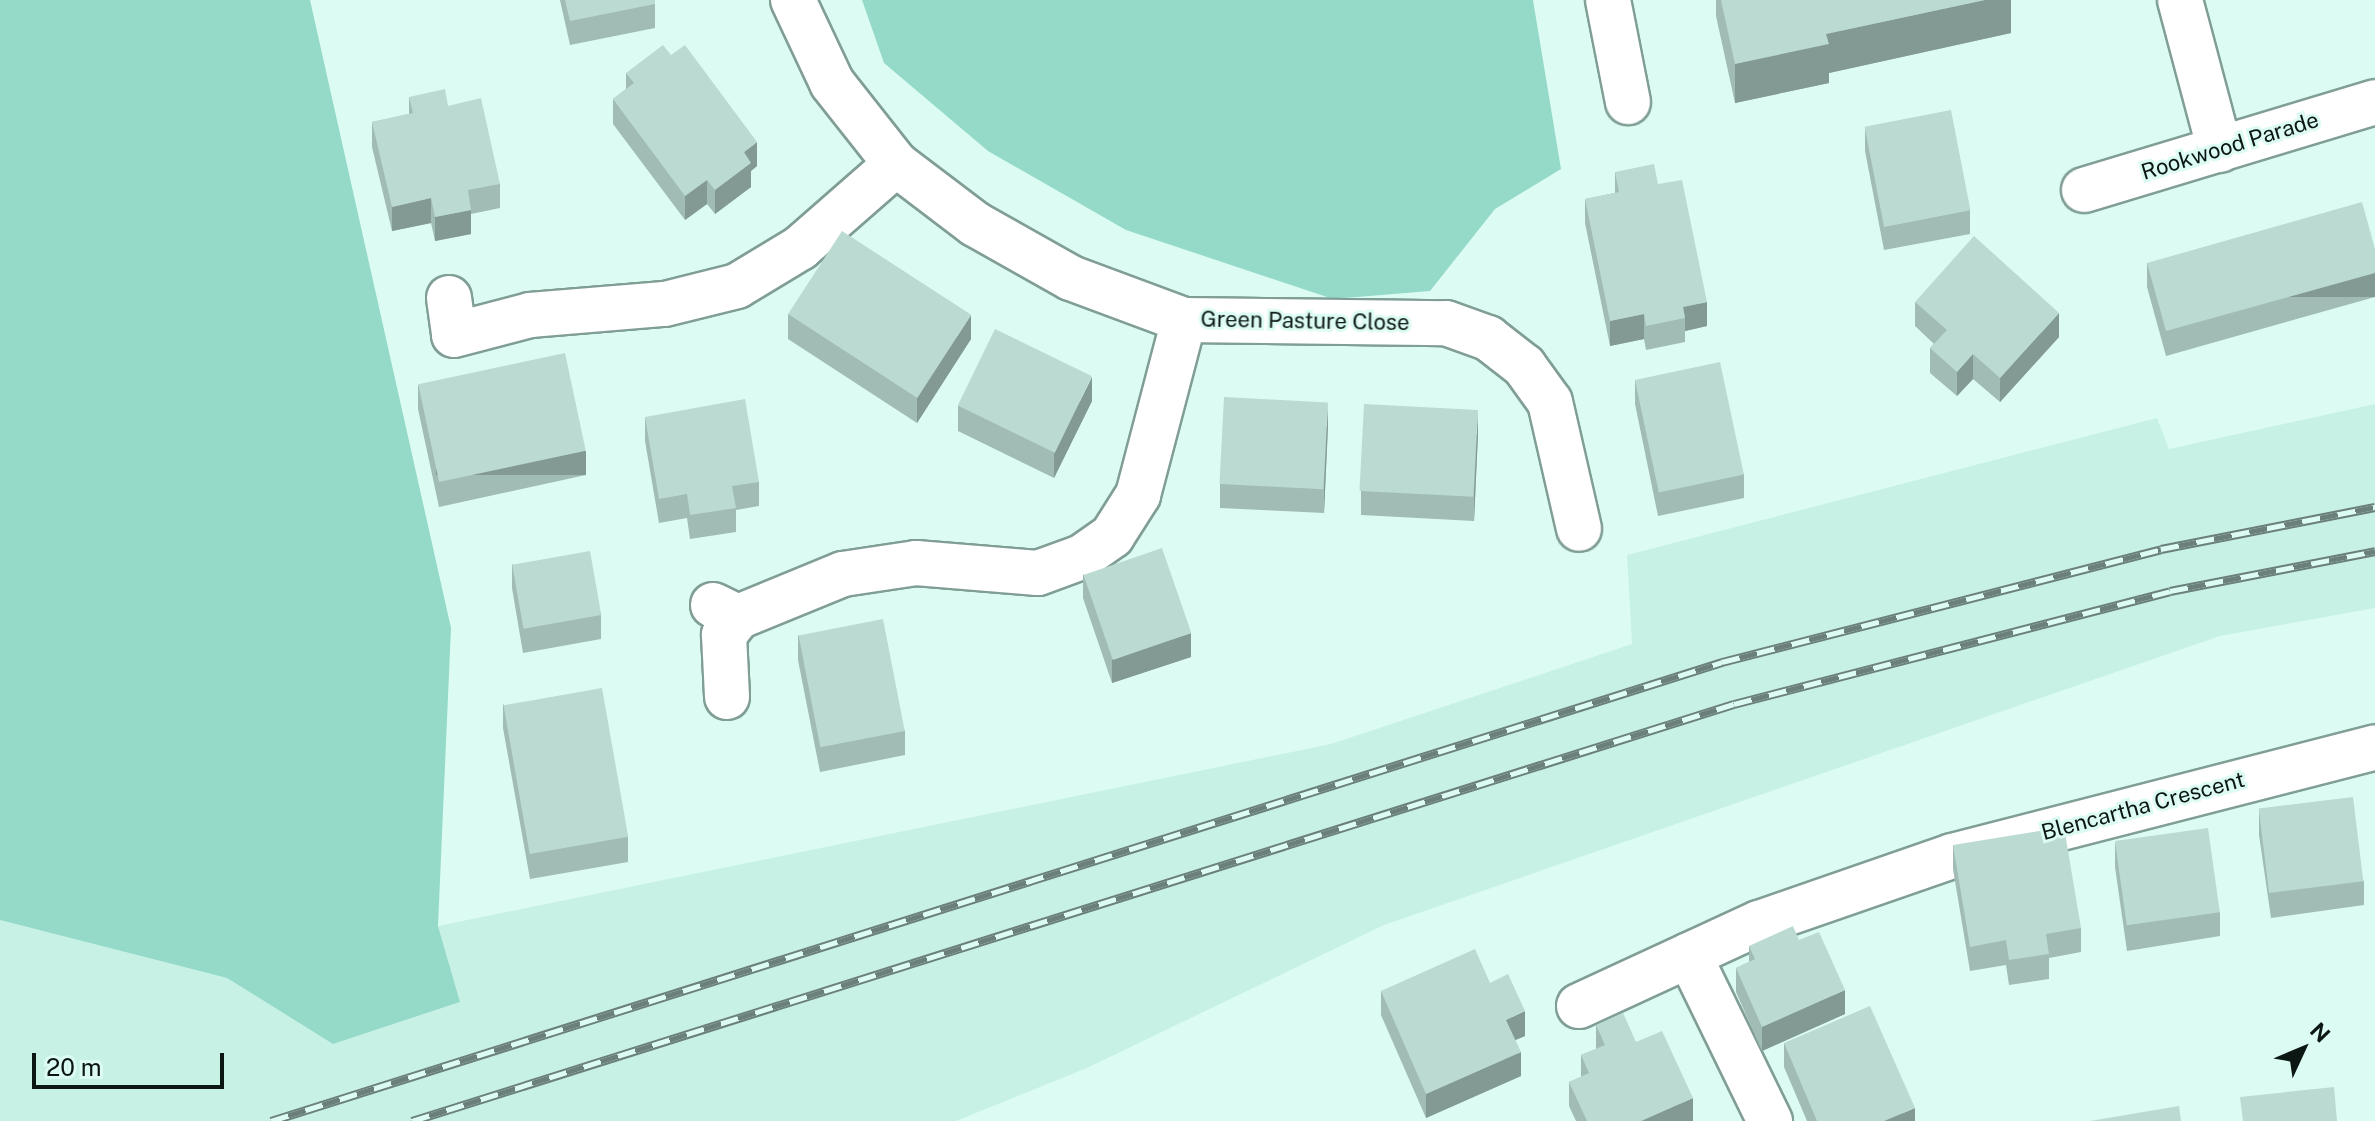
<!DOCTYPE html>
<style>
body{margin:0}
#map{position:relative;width:2375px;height:1121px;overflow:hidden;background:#dcfcf3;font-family:"Public Sans",sans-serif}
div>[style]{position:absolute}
.built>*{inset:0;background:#c8f1e6}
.green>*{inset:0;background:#95d9c8}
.roads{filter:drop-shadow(2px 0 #809e96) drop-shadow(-2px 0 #809e96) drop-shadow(0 2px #809e96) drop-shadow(0 -2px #809e96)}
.minor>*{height:44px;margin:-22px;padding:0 22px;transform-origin:22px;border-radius:22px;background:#fff}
.rail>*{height:9px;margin-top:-4.5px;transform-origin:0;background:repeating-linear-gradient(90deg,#dcfcf3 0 18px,#6c807b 0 36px);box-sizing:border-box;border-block:2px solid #6c807b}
.wall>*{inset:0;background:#a1bbb5}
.shaded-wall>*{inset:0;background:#839993;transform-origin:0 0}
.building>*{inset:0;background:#bbdad2;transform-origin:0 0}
span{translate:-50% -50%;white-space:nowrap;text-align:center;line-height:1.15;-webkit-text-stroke:6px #dcfcf3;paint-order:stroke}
.street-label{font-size:22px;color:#0c1714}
.north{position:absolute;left:2263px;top:1009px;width:80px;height:80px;-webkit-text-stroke:6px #dcfcf3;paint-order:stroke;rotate:46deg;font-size:22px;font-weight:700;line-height:32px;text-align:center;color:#0c1714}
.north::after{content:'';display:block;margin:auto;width:28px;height:36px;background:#0c1714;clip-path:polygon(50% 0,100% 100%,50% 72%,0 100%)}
.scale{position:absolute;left:32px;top:1053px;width:192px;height:36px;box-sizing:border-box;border:4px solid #0c1714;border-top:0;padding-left:10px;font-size:24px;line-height:28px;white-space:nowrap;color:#0c1714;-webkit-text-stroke:6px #dcfcf3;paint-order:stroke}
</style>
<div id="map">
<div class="built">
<div style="clip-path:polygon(2375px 404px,2375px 608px,2220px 636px,1384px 925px,1087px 1068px,956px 1121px,0 1121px,0 920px,227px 978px,333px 1044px,460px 1002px,438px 926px,1331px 744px,1632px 644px,1627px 555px,2157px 418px,2169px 449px)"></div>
</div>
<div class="green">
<div style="clip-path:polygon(0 0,310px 0,451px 628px,438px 926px,460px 1002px,333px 1044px,227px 978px,0 920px)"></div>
<div style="clip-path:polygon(862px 0,1533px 0,1561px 169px,1495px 209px,1430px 291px,1333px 299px,1126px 230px,988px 151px,884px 63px)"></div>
</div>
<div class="roads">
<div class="minor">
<div style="left:793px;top:0;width:92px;rotate:64.8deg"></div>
<div style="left:832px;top:83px;width:103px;rotate:51.7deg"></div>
<div style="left:896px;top:164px;width:99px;rotate:37.2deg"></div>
<div style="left:975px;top:224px;width:110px;rotate:29.4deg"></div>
<div style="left:1071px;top:278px;width:121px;rotate:20.4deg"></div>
<div style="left:1184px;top:320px;width:262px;rotate:0.7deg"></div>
<div style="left:1446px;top:323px;width:45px;rotate:19.7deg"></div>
<div style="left:1488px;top:338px;width:46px;rotate:37.9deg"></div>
<div style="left:1524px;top:366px;width:44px;rotate:54.2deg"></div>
<div style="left:1550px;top:402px;width:130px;rotate:77.1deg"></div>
<div style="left:1608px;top:0;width:104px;rotate:78.9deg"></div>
<div style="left:2180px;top:0;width:155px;rotate:75.1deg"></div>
<div style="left:2084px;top:190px;width:304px;rotate:-16.8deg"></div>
<div style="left:449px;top:298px;width:37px;rotate:82deg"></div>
<div style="left:454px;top:335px;width:79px;rotate:-14.7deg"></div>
<div style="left:530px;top:315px;width:135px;rotate:-4.7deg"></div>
<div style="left:665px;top:304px;width:74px;rotate:-14deg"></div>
<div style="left:737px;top:286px;width:74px;rotate:-31.1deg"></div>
<div style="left:800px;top:248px;width:128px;rotate:-41.2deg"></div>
<div style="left:713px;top:605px;width:28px;rotate:26deg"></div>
<div style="left:738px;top:617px;width:23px;rotate:128deg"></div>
<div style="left:724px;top:635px;width:62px;rotate:87.2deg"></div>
<div style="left:738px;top:617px;width:113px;rotate:-22.3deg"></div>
<div style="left:843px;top:574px;width:74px;rotate:-8.6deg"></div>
<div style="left:916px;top:563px;width:122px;rotate:4.7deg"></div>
<div style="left:1038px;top:573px;width:47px;rotate:-20deg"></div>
<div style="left:1082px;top:557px;width:37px;rotate:-35deg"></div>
<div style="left:1112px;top:536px;width:49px;rotate:-57.6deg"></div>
<div style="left:1138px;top:495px;width:181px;rotate:-75.3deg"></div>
<div style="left:1689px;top:955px;width:185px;rotate:64deg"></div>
<div style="left:1579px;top:1006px;width:198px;rotate:-24.8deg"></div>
<div style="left:1759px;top:923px;width:204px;rotate:-19.1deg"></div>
<div style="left:1952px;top:856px;width:437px;rotate:-14.4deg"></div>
</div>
</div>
<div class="rail">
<div style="left:271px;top:1121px;width:1522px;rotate:-17.55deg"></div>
<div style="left:1722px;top:662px;width:453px;rotate:-14.4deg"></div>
<div style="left:2161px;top:549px;width:218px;rotate:-11.1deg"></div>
<div style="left:412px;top:1121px;width:1386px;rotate:-17.51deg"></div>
<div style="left:1734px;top:704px;width:450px;rotate:-14.5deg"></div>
<div style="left:2170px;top:591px;width:209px;rotate:-11deg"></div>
</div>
<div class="wall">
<div style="clip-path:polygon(560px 0,655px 0,655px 28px,570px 45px)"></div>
<div style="clip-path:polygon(1716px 0,2011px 0,2011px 33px,1829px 73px,1829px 83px,1735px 103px,1716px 16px)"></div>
<div style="clip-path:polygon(626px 73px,757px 166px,751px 171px,751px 187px,715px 214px,707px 204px,685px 220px,613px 124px,613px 99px,626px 89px)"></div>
<div style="clip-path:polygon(409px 97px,448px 106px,500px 184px,500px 208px,471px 214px,471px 234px,435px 241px,431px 223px,392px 231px,372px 147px,372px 122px,409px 114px)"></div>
<div style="clip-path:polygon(1865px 127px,1970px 210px,1970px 234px,1884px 250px,1865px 151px)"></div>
<div style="clip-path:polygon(1615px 172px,1658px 184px,1707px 326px,1685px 331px,1685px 342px,1646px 350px,1644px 339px,1610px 346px,1585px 223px,1585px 199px,1615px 193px)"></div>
<div style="clip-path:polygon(2375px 249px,2375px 297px,2166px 356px,2147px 287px,2147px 263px)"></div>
<div style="clip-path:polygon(1915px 302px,2059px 337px,2000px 402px,1973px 379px,1957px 396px,1930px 373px,1930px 348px,1934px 344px,1915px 326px)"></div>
<div style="clip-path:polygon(788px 314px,971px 339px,917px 423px,788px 339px)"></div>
<div style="clip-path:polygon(1635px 380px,1744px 474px,1744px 498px,1658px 516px,1635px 404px)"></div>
<div style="clip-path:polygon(418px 385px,586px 475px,439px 507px,418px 409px)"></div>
<div style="clip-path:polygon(1092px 401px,1054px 478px,958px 431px,958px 406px)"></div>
<div style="clip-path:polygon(645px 417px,759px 482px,759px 506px,736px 510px,736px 532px,690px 539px,687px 518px,659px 523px,645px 441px)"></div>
<div style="clip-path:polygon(1328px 426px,1324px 513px,1220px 508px,1220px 484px)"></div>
<div style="clip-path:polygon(1478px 434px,1474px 521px,1361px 515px,1361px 491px)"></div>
<div style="clip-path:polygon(512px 564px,601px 615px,601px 639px,523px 653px,512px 588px)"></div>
<div style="clip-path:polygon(1083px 574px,1191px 657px,1112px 683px,1083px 598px)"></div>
<div style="clip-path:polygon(798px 635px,905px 731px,905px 755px,820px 772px,798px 660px)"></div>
<div style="clip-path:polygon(503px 704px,628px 837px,628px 862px,530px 879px,503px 728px)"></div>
<div style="clip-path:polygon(2259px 810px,2364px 881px,2364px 905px,2271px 918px,2259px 835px)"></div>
<div style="clip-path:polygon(2115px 843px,2220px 912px,2220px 936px,2127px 951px,2115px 867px)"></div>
<div style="clip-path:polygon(1953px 845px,2081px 928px,2081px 952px,2049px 958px,2049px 979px,2009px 985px,2006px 965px,1970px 971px,1953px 869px)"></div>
<div style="clip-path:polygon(1799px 940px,1845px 1014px,1762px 1051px,1736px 992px,1736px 968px,1749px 962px,1749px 946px)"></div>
<div style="clip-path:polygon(1490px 983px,1525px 1036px,1515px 1040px,1521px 1076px,1426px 1118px,1381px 1015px,1381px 991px)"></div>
<div style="clip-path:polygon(1596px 1025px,1636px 1042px,1693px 1121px,1576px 1121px,1569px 1106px,1569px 1082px,1581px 1077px,1581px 1055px,1596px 1049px)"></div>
<div style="clip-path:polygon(1784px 1043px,1915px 1121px,1807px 1121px,1784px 1067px)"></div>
</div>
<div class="shaded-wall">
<div style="clip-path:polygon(1985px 0,2011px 0,2011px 33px,1829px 73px,1829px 83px,1735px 103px,1735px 64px,1826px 34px)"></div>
<div style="clip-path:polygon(757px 142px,757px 166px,751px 171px,751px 187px,715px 214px,715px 190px,744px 152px)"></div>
<div style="clip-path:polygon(707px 180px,707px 204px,685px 220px,685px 196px)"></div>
<div style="clip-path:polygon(431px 198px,431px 223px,392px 231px,392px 207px)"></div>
<div style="clip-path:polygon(471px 210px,471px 234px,435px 241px,435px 217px)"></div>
<div style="left:2375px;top:273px;width:24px;height:217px;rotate:90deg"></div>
<div style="clip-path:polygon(1707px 302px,1707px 326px,1685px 331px,1685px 318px,1683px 307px)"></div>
<div style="clip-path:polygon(2059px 313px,2059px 337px,2000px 402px,2000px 378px)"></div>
<div style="clip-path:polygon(1644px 314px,1644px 339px,1610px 346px,1610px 321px)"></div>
<div style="clip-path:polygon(971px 315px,971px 339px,917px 423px,917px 398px)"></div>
<div style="clip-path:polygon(1973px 354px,1973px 379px,1957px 396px,1957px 372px)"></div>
<div style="clip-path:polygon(1092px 377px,1092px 401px,1054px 478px,1054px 454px)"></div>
<div style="clip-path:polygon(1328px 402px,1328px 426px,1324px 513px,1324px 488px)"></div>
<div style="clip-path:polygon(1478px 409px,1478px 434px,1474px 521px,1474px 496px)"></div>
<div style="left:586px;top:451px;width:24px;height:150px;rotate:90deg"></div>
<div style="clip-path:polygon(1191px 633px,1191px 657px,1112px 683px,1112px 659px)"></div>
<div style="clip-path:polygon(1845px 990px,1845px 1014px,1762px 1051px,1762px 1027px)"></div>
<div style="clip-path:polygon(1525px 1011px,1525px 1036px,1506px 1044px,1506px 1020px)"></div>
<div style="clip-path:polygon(1521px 1052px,1521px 1076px,1426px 1118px,1426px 1094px)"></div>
<div style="clip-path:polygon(1693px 1098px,1693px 1121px,1641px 1121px)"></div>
<div style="clip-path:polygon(1915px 1108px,1915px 1121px,1884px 1121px)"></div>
</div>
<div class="building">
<div style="clip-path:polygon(565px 0,655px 0,655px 4px,570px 21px)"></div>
<div style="clip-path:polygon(1721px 0,1985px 0,1826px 34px,1829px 44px,1735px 64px)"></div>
<div style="clip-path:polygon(663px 45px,671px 55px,685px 45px,757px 142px,744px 152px,751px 163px,715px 190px,707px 180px,685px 196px,613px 99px,634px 83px,626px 73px)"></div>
<div style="clip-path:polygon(445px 89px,448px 106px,481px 98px,500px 184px,468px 190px,471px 210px,435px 217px,431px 198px,392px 207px,372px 122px,413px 113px,409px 97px)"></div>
<div style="left:1951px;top:110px;width:102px;height:88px;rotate:79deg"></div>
<div style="clip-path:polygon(1654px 164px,1658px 184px,1682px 180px,1707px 302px,1683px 307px,1685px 318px,1646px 326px,1644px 314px,1610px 321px,1585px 199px,1619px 192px,1615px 172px)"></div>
<div style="clip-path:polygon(2362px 202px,2375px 249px,2375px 273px,2166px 331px,2147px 263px)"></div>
<div style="left:842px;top:231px;width:154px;height:99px;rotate:33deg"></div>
<div style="clip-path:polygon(1974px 236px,2059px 313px,2000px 378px,1973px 354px,1957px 372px,1930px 348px,1947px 330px,1915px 302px)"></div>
<div style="left:995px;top:329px;width:108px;height:85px;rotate:26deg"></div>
<div style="left:565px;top:353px;width:100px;height:150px;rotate:78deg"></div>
<div style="left:1720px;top:362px;width:115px;height:87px;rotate:78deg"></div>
<div style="left:1224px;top:397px;width:104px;height:87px;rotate:3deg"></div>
<div style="clip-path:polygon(745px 399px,759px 482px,732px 486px,736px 508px,690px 515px,687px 494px,659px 499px,645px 417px)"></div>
<div style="left:1364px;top:404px;width:114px;height:87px;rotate:3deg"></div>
<div style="left:1162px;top:548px;width:90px;height:83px;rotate:71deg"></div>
<div style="left:590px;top:551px;width:65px;height:79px;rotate:80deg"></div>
<div style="left:883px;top:619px;width:114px;height:86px;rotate:79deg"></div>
<div style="left:602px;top:688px;width:151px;height:100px;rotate:80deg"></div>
<div style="left:2353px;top:797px;width:85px;height:95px;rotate:83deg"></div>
<div style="clip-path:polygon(2064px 827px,2081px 928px,2046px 934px,2049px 954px,2009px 960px,2006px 940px,1970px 947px,1953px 845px)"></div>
<div style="left:2208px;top:828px;width:85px;height:94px;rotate:82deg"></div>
<div style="clip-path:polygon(1793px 926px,1799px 940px,1819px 932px,1845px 990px,1762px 1027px,1736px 968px,1755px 959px,1749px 946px)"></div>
<div style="clip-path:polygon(1475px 949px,1490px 983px,1508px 974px,1525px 1011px,1506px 1020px,1521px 1052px,1426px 1094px,1381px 991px)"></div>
<div style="clip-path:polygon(1870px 1006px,1915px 1108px,1884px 1121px,1817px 1121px,1784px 1043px)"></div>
<div style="clip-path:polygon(1623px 1013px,1636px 1042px,1662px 1031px,1693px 1098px,1641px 1121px,1587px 1121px,1569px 1082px,1589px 1073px,1581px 1055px,1605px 1045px,1596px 1025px)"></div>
<div style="clip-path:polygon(2334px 1087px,2337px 1121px,2243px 1121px,2240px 1097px)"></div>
<div style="clip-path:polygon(2179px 1106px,2181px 1121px,2090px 1121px)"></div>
</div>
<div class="street-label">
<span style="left:2230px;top:146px;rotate:-17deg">Rookwood Parade</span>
<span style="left:1305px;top:321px;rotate:1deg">Green Pasture Close</span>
<span style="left:2143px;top:806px;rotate:-15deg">Blencartha Crescent</span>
</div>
<div class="north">N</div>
<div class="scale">20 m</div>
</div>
